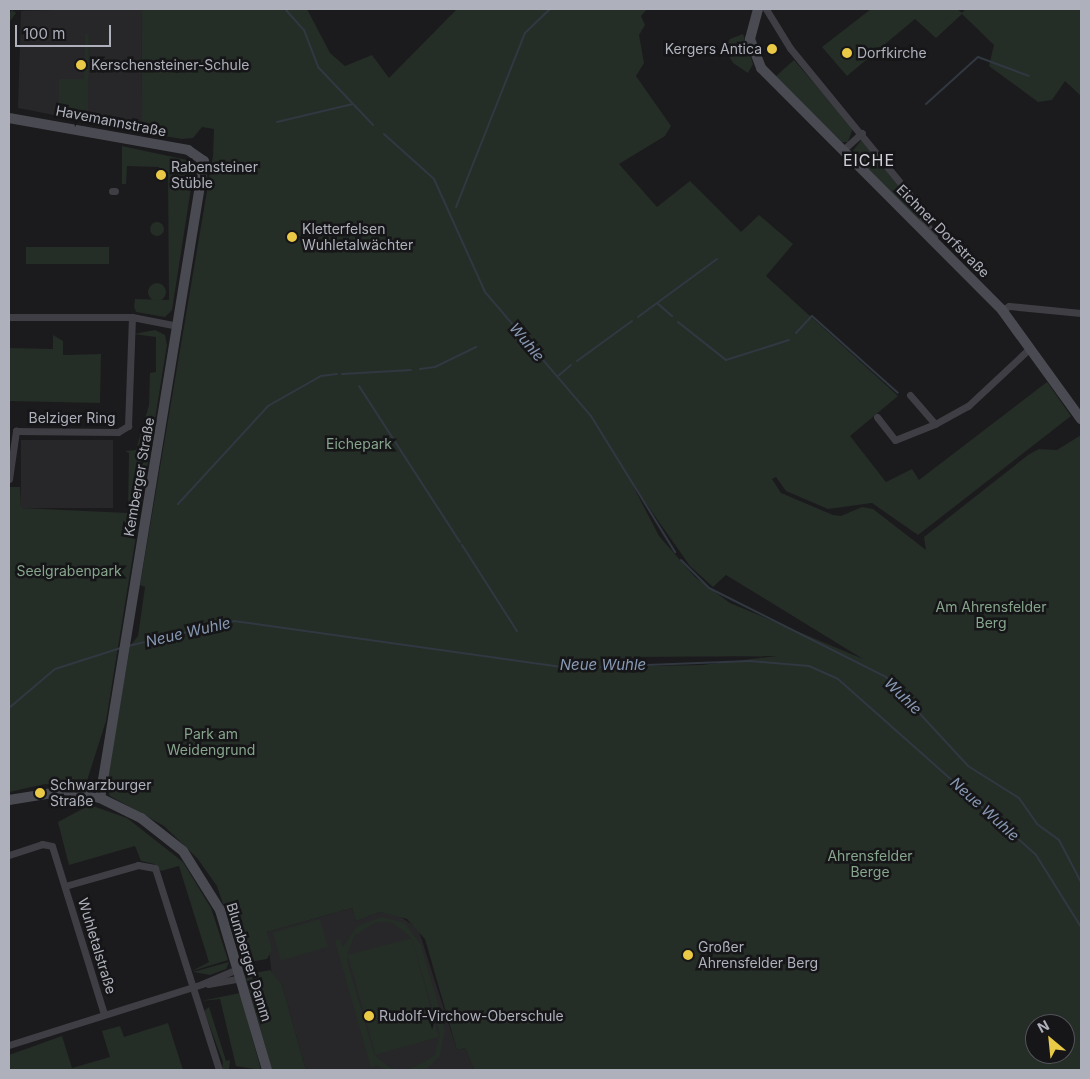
<!DOCTYPE html>
<meta charset="utf-8">
<style>
body{margin:0}
#map{position:relative;width:1090px;height:1079px;overflow:hidden;background:#1b1b1d;font-family:Inter,sans-serif}
div>[style]{position:absolute}
.built>*{inset:0;background:#27272a;transform-origin:0 0}
.green>*{inset:0;background:#252d27;transform-origin:0 0}
.round{border-radius:50%}
.stream>*{height:2px;margin:-1px;padding:0 1px;transform-origin:1px;border-radius:1px;background:#313841}
.street>*{height:7px;margin:-3.5px;padding:0 3.5px;transform-origin:3.5px;border-radius:3.5px;background:#3e3e44}
.secondary>*{height:10px;margin:-5px;padding:0 5px;transform-origin:5px;border-radius:5px;background:#4a4b52}
.dots>*{width:14px;height:14px;translate:-50% -50%;box-sizing:border-box;border:2px solid #161618;border-radius:50%}
span{translate:-50% -50%;white-space:nowrap;text-align:center;line-height:1.15;-webkit-text-stroke:5px #161618;paint-order:stroke}
.poi-label{font-size:14px;color:#aeb1bc}
.right{translate:-100% -50%;text-align:right}
.left{translate:0 -50%;text-align:left}
.street-label{font-size:14px;color:#aeb1bc}
.park-label{font-size:14px;color:#87a58d}
.water-label{font-size:15px;color:#8899b4;font-style:italic}
.quarter-label{font-size:16px;color:#cfd0d8;letter-spacing:1px}
.frame{position:absolute;inset:0;border:10px solid #aeb1bc;pointer-events:none}
.north{position:absolute;left:1025px;top:1014px;width:50px;height:50px;box-sizing:border-box;background:#161618;border:1px solid #53545a;border-radius:50%;rotate:332deg;font-size:14px;font-weight:700;line-height:20px;text-align:center;color:#aeb1bc}
.north::after{content:'';display:block;margin:auto;width:18px;height:22px;background:#eac947;clip-path:polygon(50% 0,100% 100%,50% 72%,0 100%)}
.scale{position:absolute;left:15px;top:25px;width:96px;height:22px;box-sizing:border-box;border:2px solid #aeb1bc;border-top:0;padding-left:6px;font-size:15px;line-height:18px;white-space:nowrap;color:#aeb1bc;-webkit-text-stroke:4px #161618;paint-order:stroke}
</style>
<div id="map">
<div class="built">
<div style="clip-path:polygon(87px 9px,142px 9px,141px 132px,18px 108px,21px 11px)"></div>
<div style="left:21px;top:440px;width:92px;height:68px"></div>
<div style="clip-path:polygon(352px 908px,356px 921px,380px 912px,394px 913px,418px 928px,457px 1050px,465px 1048px,474px 1070px,306px 1070px,282px 985px,272px 977px,267px 932px)"></div>
</div>
<div class="green">
<div style="clip-path:polygon(evenodd,142px 9px,307px 9px,330px 53px,345px 66px,372px 55px,389px 78px,457px 9px,647px 9px,641px 16px,645px 25px,639px 35px,644px 63px,636px 76px,671px 126px,665px 136px,619px 164px,657px 207px,690px 181px,741px 232px,759px 215px,793px 244px,766px 276px,898px 396px,850px 436px,886px 482px,912px 469px,919px 480px,1047px 382px,1071px 416px,918px 535px,872px 503px,828px 509px,786px 491px,776px 477px,772px 479px,781px 493px,833px 515px,841px 516px,862px 507px,873px 509px,926px 550px,924px 537px,1028px 455px,1039px 449px,1057px 450px,1081px 435px,1081px 1070px,474px 1070px,465px 1048px,457px 1050px,425px 939px,407px 919px,380px 912px,356px 921px,352px 908px,267px 932px,272px 950px,267px 959px,243px 963px,217px 886px,197px 858px,164px 826px,110px 796px,106px 786px,130px 646px,138px 636px,145px 587px,140px 585px,213px 156px,214px 129px,202px 127px,193px 138px,182px 139px,141px 132px,142px 9px,631px 482px,690px 566px,713px 587px,726px 575px,863px 659px,730px 603px,695px 577px,659px 536px,631px 482px,142px 9px,777px 656px,702px 665px,596px 667px,637px 657px,777px 656px,142px 9px,1035px 1024px,1065px 1024px,1065px 1054px,1035px 1054px,1035px 1024px)"></div>
<div style="clip-path:polygon(871px 9px,957px 9px,962px 13px,966px 9px,1081px 9px,1081px 96px,1065px 81px,1052px 100px,1038px 102px,989px 66px,994px 45px,962px 14px,936px 38px,915px 19px,847px 76px,822px 47px)"></div>
<div style="left:12px;top:10px;width:5px;height:68px;rotate:37deg"></div>
<div style="clip-path:polygon(85px 34px,89px 34px,88px 111px,59px 111px,59px 79px,84px 79px)"></div>
<div style="clip-path:polygon(743px 34px,753px 64px,748px 73px,733px 63px,725px 49px,730px 39px)"></div>
<div style="clip-path:polygon(794px 60px,853px 128px,848px 142px,842px 142px,775px 77px)"></div>
<div style="clip-path:polygon(863px 138px,909px 199px,927px 230px,852px 152px)"></div>
<div style="clip-path:polygon(122px 146px,187px 160px,194px 169px,172px 310px,165px 317px,136px 312px,134px 307px,135px 299px,169px 300px,168px 172px,160px 172px,159px 167px,127px 166px,126px 184px,122px 184px)"></div>
<div class="round" style="left:150px;top:222px;width:14px;height:14px"></div>
<div style="left:26px;top:247px;width:83px;height:17px"></div>
<div class="round" style="left:148px;top:283px;width:18px;height:18px"></div>
<div style="clip-path:polygon(155px 330px,165px 335px,167px 345px,106px 721px,85px 787px,45px 784px,9px 792px,9px 487px,20px 487px,21px 508px,128px 513px,129px 453px,125px 451px,136px 450px,149px 405px,150px 373px,156px 372px,156px 337px,134px 334px)"></div>
<div style="clip-path:polygon(53px 335px,63px 341px,63px 355px,101px 354px,100px 403px,9px 401px,9px 348px,53px 349px)"></div>
<div style="clip-path:polygon(90px 805px,127px 818px,183px 862px,211px 908px,228px 960px,192px 971px,209px 962px,179px 866px,161px 871px,154px 864px,141px 861px,135px 846px,69px 865px,58px 822px)"></div>
<div style="clip-path:polygon(evenodd,382px 917px,405px 923px,421px 945px,445px 1029px,440px 1056px,426px 1070px,408px 1070px,434px 1056px,440px 1035px,412px 939px,439px 1037px,375px 1055px,389px 1067px,401px 1070px,384px 1070px,377px 1065px,371px 1068px,335px 941px,340px 939px,343px 947px,357px 926px,382px 917px,376px 922px,393px 923px,412px 938px,347px 955px,354px 936px,376px 922px,382px 917px,348px 956px,375px 1053px,374px 1054px,347px 961px,348px 956px)"></div>
<div style="left:320px;top:919px;width:29px;height:49px;rotate:74deg"></div>
<div style="clip-path:polygon(229px 962px,226px 969px,210px 975px,193px 972px)"></div>
<div style="clip-path:polygon(270px 970px,282px 985px,306px 1070px,272px 1070px,245px 975px)"></div>
<div style="clip-path:polygon(240px 993px,261px 1070px,236px 1066px,220px 999px,201px 1001px)"></div>
<div style="clip-path:polygon(209px 1007px,226px 1061px,230px 1060px,229px 1070px,222px 1070px,223px 1062px,204px 1011px)"></div>
<div style="clip-path:polygon(168px 1023px,183px 1070px,9px 1070px,9px 1055px,62px 1036px,72px 1068px,110px 1057px,102px 1031px,120px 1026px,124px 1037px)"></div>
</div>
<div class="stream">
<div style="left:285px;top:9px;width:28px;rotate:48deg"></div>
<div style="left:304px;top:30px;width:40px;rotate:69deg"></div>
<div style="left:318px;top:67px;width:80px;rotate:46.5deg"></div>
<div style="left:926px;top:104px;width:70px;rotate:-42.1deg"></div>
<div style="left:978px;top:57px;width:54px;rotate:20.4deg"></div>
<div style="left:277px;top:122px;width:78px;rotate:-13.3deg"></div>
<div style="left:384px;top:134px;width:67px;rotate:42deg"></div>
<div style="left:434px;top:179px;width:124px;rotate:65.7deg"></div>
<div style="left:485px;top:292px;width:163px;rotate:49.5deg"></div>
<div style="left:591px;top:416px;width:160px;rotate:58.3deg"></div>
<div style="left:456px;top:207px;width:187px;rotate:-68.4deg"></div>
<div style="left:525px;top:33px;width:35px;rotate:-44deg"></div>
<div style="left:657px;top:303px;width:20px;rotate:41deg"></div>
<div style="left:638px;top:317px;width:98px;rotate:-36.3deg"></div>
<div style="left:678px;top:322px;width:61px;rotate:38.4deg"></div>
<div style="left:726px;top:360px;width:66px;rotate:-17.6deg"></div>
<div style="left:796px;top:333px;width:23px;rotate:-47deg"></div>
<div style="left:812px;top:316px;width:115px;rotate:41.8deg"></div>
<div style="left:577px;top:361px;width:68px;rotate:-36deg"></div>
<div style="left:420px;top:369px;width:15px;rotate:-8deg"></div>
<div style="left:435px;top:367px;width:46px;rotate:-26deg"></div>
<div style="left:342px;top:374px;width:69px;rotate:-3.3deg"></div>
<div style="left:558px;top:376px;width:17px;rotate:-40deg"></div>
<div style="left:359px;top:386px;width:186px;rotate:57.1deg"></div>
<div style="left:178px;top:504px;width:133px;rotate:-47.4deg"></div>
<div style="left:268px;top:406px;width:61px;rotate:-29.5deg"></div>
<div style="left:321px;top:376px;width:16px;rotate:-7deg"></div>
<div style="left:462px;top:545px;width:102px;rotate:57.4deg"></div>
<div style="left:681px;top:560px;width:40px;rotate:45deg"></div>
<div style="left:709px;top:588px;width:198px;rotate:26.7deg"></div>
<div style="left:886px;top:677px;width:121px;rotate:47.3deg"></div>
<div style="left:968px;top:766px;width:60px;rotate:32.1deg"></div>
<div style="left:1019px;top:798px;width:32px;rotate:55deg"></div>
<div style="left:1037px;top:824px;width:27px;rotate:36deg"></div>
<div style="left:1059px;top:840px;width:47px;rotate:62.4deg"></div>
<div style="left:128px;top:646px;width:109px;rotate:-13.3deg"></div>
<div style="left:234px;top:621px;width:338px;rotate:8deg"></div>
<div style="left:569px;top:668px;width:181px;rotate:-2.2deg"></div>
<div style="left:750px;top:661px;width:59px;rotate:4.8deg"></div>
<div style="left:809px;top:666px;width:32px;rotate:24deg"></div>
<div style="left:838px;top:679px;width:265px;rotate:41.6deg"></div>
<div style="left:1036px;top:855px;width:85px;rotate:58deg"></div>
<div style="left:9px;top:708px;width:60px;rotate:-40.3deg"></div>
<div style="left:55px;top:669px;width:69px;rotate:-17.7deg"></div>
</div>
<div class="street">
<div style="left:766px;top:9px;width:46px;rotate:58.4deg"></div>
<div style="left:790px;top:48px;width:186px;rotate:50.7deg"></div>
<div style="left:908px;top:192px;width:52px;rotate:60deg"></div>
<div style="left:844px;top:149px;width:24px;rotate:-42deg"></div>
<div style="left:112px;top:191px;width:3px"></div>
<div style="left:1002px;top:310px;width:8px;rotate:-30deg"></div>
<div style="left:1009px;top:306px;width:72px;rotate:5.6deg"></div>
<div style="left:9px;top:317px;width:123px"></div>
<div style="left:132px;top:317px;width:47px;rotate:11.1deg"></div>
<div style="left:910px;top:395px;width:38px;rotate:49deg"></div>
<div style="left:877px;top:417px;width:29px;rotate:52deg"></div>
<div style="left:895px;top:440px;width:43px;rotate:-21.8deg"></div>
<div style="left:935px;top:424px;width:38px;rotate:-29deg"></div>
<div style="left:968px;top:406px;width:85px;rotate:-43.1deg"></div>
<div style="left:9px;top:479px;width:49px;rotate:-81.7deg"></div>
<div style="left:16px;top:431px;width:102px;rotate:0.6deg"></div>
<div style="left:118px;top:432px;width:12px;rotate:-31deg"></div>
<div style="left:128px;top:426px;width:109px;rotate:-87.9deg"></div>
<div style="left:9px;top:855px;width:35px;rotate:-18deg"></div>
<div style="left:42px;top:844px;width:10px;rotate:11deg"></div>
<div style="left:52px;top:846px;width:176px;rotate:72.8deg"></div>
<div style="left:65px;top:886px;width:76px;rotate:-16deg"></div>
<div style="left:138px;top:865px;width:17px;rotate:10deg"></div>
<div style="left:155px;top:868px;width:212px;rotate:72.4deg"></div>
<div style="left:208px;top:984px;width:34px;rotate:-10deg"></div>
<div style="left:9px;top:1045px;width:202px;rotate:-17.5deg"></div>
<div style="left:202px;top:984px;width:39px;rotate:-23deg"></div>
</div>
<div class="secondary">
<div style="left:758px;top:9px;width:31px;rotate:105deg"></div>
<div style="left:750px;top:39px;width:31px;rotate:69deg"></div>
<div style="left:761px;top:68px;width:342px;rotate:45.1deg"></div>
<div style="left:1002px;top:310px;width:135px;rotate:54.1deg"></div>
<div style="left:9px;top:118px;width:182px;rotate:10.1deg"></div>
<div style="left:188px;top:150px;width:19px;rotate:35deg"></div>
<div style="left:204px;top:161px;width:645px;rotate:99.27deg"></div>
<div style="left:9px;top:800px;width:51px;rotate:-9.1deg"></div>
<div style="left:59px;top:792px;width:41px;rotate:8.3deg"></div>
<div style="left:100px;top:798px;width:46px;rotate:26deg"></div>
<div style="left:141px;top:818px;width:53px;rotate:38.2deg"></div>
<div style="left:183px;top:851px;width:70px;rotate:57.9deg"></div>
<div style="left:220px;top:910px;width:167px;rotate:73.6deg"></div>
</div>
<div class="dots">
<div style="left:772px;top:49px;background:#eac947"></div>
<div style="left:847px;top:53px;background:#eac947"></div>
<div style="left:81px;top:65px;background:#eac947"></div>
<div style="left:161px;top:175px;background:#eac947"></div>
<div style="left:292px;top:237px;background:#eac947"></div>
<div style="left:40px;top:793px;background:#eac947"></div>
<div style="left:688px;top:955px;background:#eac947"></div>
<div style="left:369px;top:1016px;background:#eac947"></div>
</div>
<div class="poi-label">
<span class="right" style="left:762px;top:49px">Kergers Antica</span>
<span class="left" style="left:857px;top:53px">Dorfkirche</span>
<span class="left" style="left:91px;top:65px">Kerschensteiner-Schule</span>
<span class="left" style="left:171px;top:175px">Rabensteiner<br>Stüble</span>
<span class="left" style="left:302px;top:237px">Kletterfelsen<br>Wuhletalwächter</span>
<span class="left" style="left:50px;top:793px">Schwarzburger<br>Straße</span>
<span class="left" style="left:698px;top:955px">Großer<br>Ahrensfelder Berg</span>
<span class="left" style="left:379px;top:1016px">Rudolf-Virchow-Oberschule</span>
</div>
<div class="street-label">
<span style="left:111px;top:121px;rotate:11deg">Havemannstraße</span>
<span style="left:943px;top:231px;rotate:45deg">Eichner Dorfstraße</span>
<span style="left:72px;top:418px">Belziger Ring</span>
<span style="left:139px;top:477px;rotate:-80deg">Kemberger Straße</span>
<span style="left:97px;top:946px;rotate:73deg">Wuhletalstraße</span>
<span style="left:249px;top:962px;rotate:73deg">Blumberger Damm</span>
</div>
<div class="park-label">
<span style="left:359px;top:444px">Eichepark</span>
<span style="left:69px;top:571px">Seelgrabenpark</span>
<span style="left:991px;top:615px">Am Ahrensfelder<br>Berg</span>
<span style="left:211px;top:742px">Park am<br>Weidengrund</span>
<span style="left:870px;top:864px">Ahrensfelder<br>Berge</span>
</div>
<div class="water-label">
<span style="left:527px;top:342px;rotate:50deg">Wuhle</span>
<span style="left:188px;top:632px;rotate:-13deg">Neue Wuhle</span>
<span style="left:603px;top:665px">Neue Wuhle</span>
<span style="left:903px;top:696px;rotate:44deg">Wuhle</span>
<span style="left:985px;top:809px;rotate:42deg">Neue Wuhle</span>
</div>
<div class="quarter-label">
<span style="left:869px;top:160px">EICHE</span>
</div>
<div class="frame"></div>
<div class="north">N</div>
<div class="scale">100 m</div>
</div>
